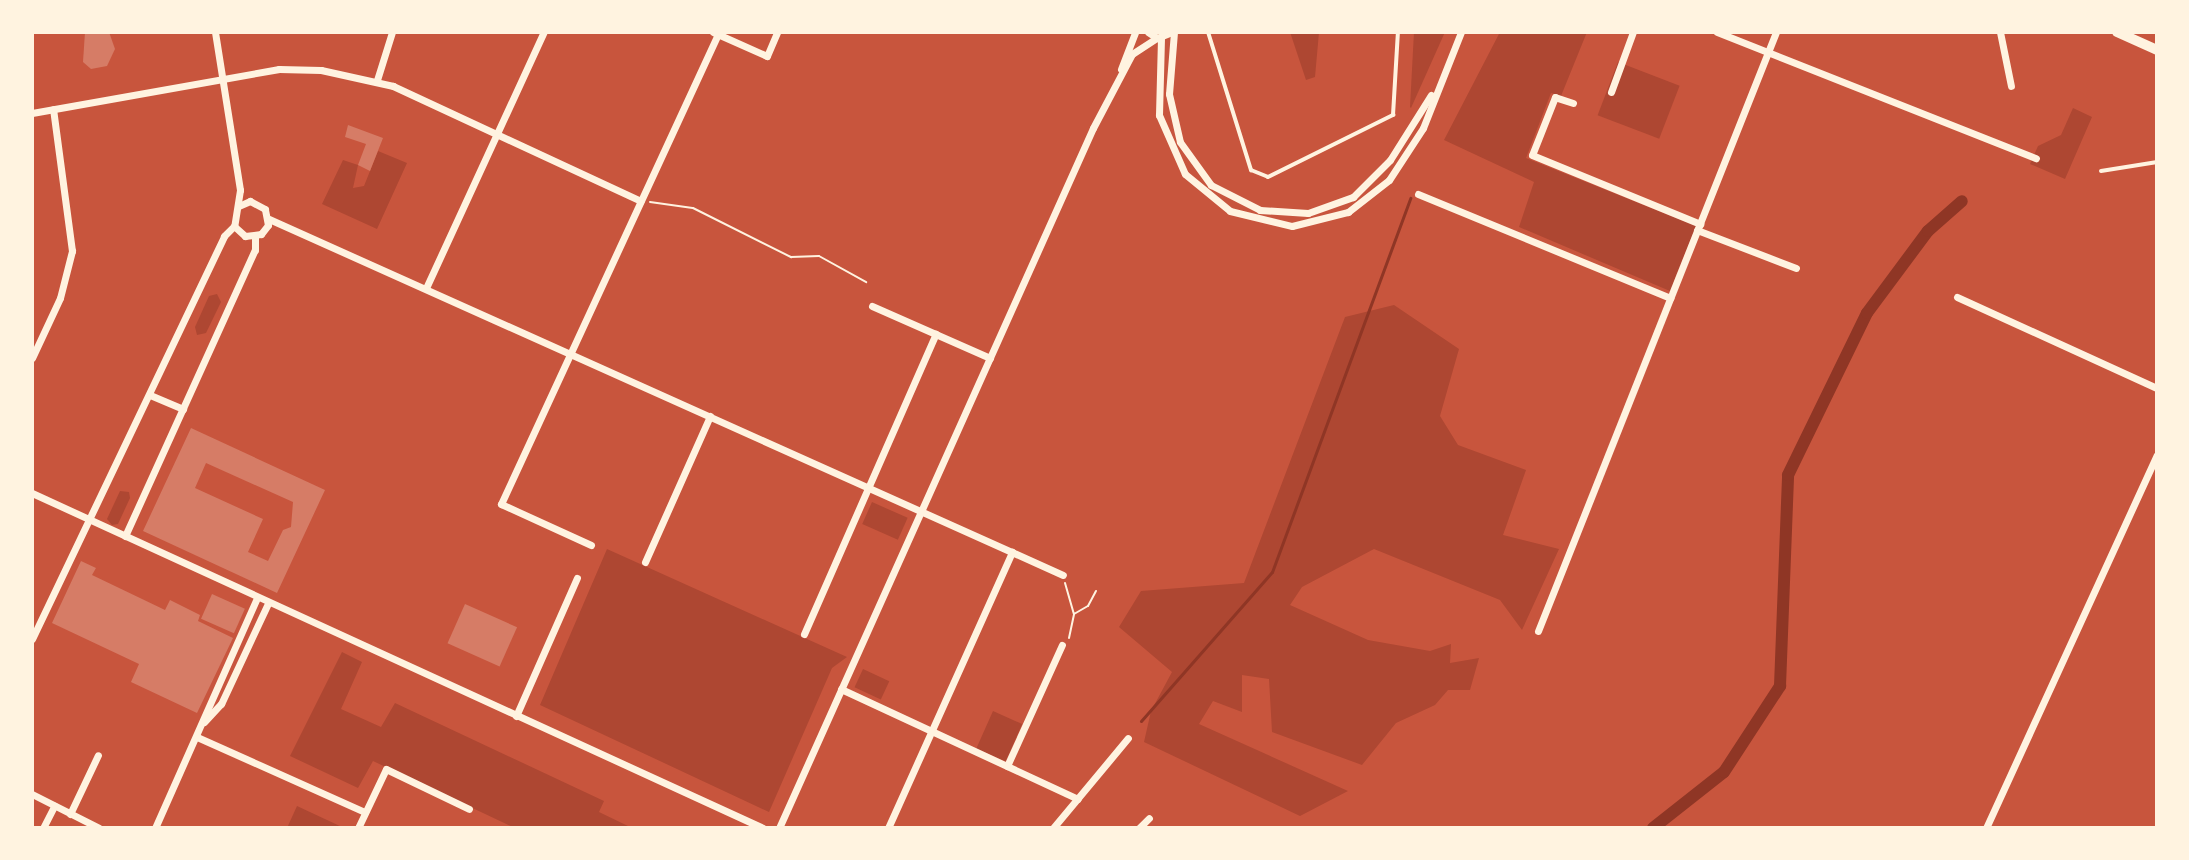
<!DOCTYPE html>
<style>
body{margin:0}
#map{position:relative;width:2189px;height:860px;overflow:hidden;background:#c8553d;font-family:"Libre Baskerville",serif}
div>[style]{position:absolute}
.green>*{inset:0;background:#ae4732;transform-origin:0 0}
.stream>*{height:3px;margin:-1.5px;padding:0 1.5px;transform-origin:1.5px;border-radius:1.5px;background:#8f3625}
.canal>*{height:12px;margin:-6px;padding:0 6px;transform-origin:6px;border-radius:6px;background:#8f3625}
.building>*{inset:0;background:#d67c66;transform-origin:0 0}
.path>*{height:2px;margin:-1px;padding:0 1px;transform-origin:1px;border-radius:1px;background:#fff3e0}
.service>*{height:4px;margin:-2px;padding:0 2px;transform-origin:2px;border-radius:2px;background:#fff3e0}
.minor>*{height:7px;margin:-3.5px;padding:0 3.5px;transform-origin:3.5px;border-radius:3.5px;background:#fff3e0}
.secondary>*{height:10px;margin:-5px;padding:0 5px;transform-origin:5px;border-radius:5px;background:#fff3e0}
span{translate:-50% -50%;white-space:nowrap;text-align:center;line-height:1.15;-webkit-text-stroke:7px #fff3e0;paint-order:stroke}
.frame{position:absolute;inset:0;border:34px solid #fff3e0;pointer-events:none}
</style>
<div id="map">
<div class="green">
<div style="clip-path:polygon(1290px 32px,1319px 32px,1315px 77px,1306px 80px)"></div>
<div style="clip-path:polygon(1414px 32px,1445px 32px,1411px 108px,1410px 107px)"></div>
<div style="clip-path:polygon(1500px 32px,1587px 32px,1561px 96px,1551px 93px,1526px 158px,1696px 226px,1670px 291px,1519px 227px,1534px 182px,1444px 140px)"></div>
<div style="left:1618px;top:62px;width:66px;height:57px;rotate:21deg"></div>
<div style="clip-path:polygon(2073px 108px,2092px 117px,2065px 179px,2030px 164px,2038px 146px,2061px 135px)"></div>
<div style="clip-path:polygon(378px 151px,407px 163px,377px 229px,322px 204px,343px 160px,358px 165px,353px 188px,364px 186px)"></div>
<div style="clip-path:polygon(217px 294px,221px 302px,206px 333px,197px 335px,195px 327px,209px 296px)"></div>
<div style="clip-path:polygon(1394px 305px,1459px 349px,1440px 416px,1458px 445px,1526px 470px,1503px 535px,1559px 549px,1522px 630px,1500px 600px,1374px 549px,1302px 587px,1290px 605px,1368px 640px,1430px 651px,1451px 644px,1450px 663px,1479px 658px,1470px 690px,1448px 690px,1435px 705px,1396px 723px,1362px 765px,1272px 732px,1269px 679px,1242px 675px,1242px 712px,1213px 701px,1199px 724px,1348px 791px,1300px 816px,1144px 742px,1151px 711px,1172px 672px,1119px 627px,1141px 591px,1244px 583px,1345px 317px)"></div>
<div style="clip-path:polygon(120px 491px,129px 492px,130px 498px,118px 524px,112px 525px,107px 519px)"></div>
<div style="left:872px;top:502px;width:39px;height:24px;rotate:24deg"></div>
<div style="clip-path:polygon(607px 549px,847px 657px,832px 668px,769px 812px,540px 705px)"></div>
<div style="clip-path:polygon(342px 652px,362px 662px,341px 709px,381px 727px,395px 703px,604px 801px,599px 812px,628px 826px,515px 828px,373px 761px,358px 788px,290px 756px)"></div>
<div style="left:863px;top:669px;width:29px;height:20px;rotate:25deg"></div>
<div style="left:993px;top:711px;width:32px;height:41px;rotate:24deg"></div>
<div style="clip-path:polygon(297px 806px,342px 827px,341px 828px,287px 828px)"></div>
</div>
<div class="stream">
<div style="left:1141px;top:721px;width:198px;rotate:-48.7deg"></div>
<div style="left:1272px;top:572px;width:399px;rotate:-69.7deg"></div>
</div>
<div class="canal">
<div style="left:1653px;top:828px;width:90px;rotate:-38.3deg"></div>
<div style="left:1724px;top:772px;width:103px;rotate:-56.9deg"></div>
<div style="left:1780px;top:686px;width:211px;rotate:-87.8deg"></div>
<div style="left:1788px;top:475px;width:180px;rotate:-64deg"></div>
<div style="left:1867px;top:313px;width:102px;rotate:-53.4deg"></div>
<div style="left:1928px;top:231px;width:45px;rotate:-41.4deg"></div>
</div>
<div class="building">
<div style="clip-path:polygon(85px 32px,109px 32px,115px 49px,107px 66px,91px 69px,83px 62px)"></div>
<div style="clip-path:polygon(348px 125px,383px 138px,370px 171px,358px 165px,366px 144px,345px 137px)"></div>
<div style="clip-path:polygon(evenodd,191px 428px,325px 490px,277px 593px,143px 531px,191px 428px,206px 463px,293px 502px,291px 527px,283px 530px,268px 561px,248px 552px,263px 519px,195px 488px,206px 463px)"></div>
<div style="clip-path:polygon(81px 561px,96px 568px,92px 575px,165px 610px,170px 600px,200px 615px,198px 621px,233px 638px,197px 713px,131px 682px,139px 664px,52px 623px)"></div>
<div style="left:212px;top:594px;width:36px;height:27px;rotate:24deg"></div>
<div style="left:465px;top:604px;width:57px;height:43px;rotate:24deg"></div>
</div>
<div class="path">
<div style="left:650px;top:202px;width:43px;rotate:7.9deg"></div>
<div style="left:693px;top:208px;width:110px;rotate:26.6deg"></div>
<div style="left:791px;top:257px;width:28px;rotate:-2deg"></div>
<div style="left:819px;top:256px;width:54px;rotate:29deg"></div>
<div style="left:1065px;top:583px;width:32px;rotate:74deg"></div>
<div style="left:1074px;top:614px;width:16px;rotate:-30deg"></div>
<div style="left:1088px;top:606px;width:17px;rotate:-62deg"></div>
<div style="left:1069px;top:638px;width:25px;rotate:-78deg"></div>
</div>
<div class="service">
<div style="left:1208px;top:32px;width:145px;rotate:72.7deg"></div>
<div style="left:1251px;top:170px;width:18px;rotate:22deg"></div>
<div style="left:1268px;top:177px;width:140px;rotate:-26.4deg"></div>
<div style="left:1393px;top:115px;width:83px;rotate:-86.6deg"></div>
<div style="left:2101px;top:171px;width:57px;rotate:-9.1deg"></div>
</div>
<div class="minor">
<div style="left:215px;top:32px;width:160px;rotate:81deg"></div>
<div style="left:240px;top:190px;width:36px;rotate:99deg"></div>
<div style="left:234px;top:226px;width:15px;rotate:42deg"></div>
<div style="left:245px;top:236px;width:16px;rotate:-7deg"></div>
<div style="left:261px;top:234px;width:11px;rotate:-52deg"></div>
<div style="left:268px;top:225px;width:16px;rotate:-101deg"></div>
<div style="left:265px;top:209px;width:17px;rotate:-152deg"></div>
<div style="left:250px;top:201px;width:12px;rotate:156deg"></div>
<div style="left:713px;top:32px;width:59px;rotate:24deg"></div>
<div style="left:767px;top:56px;width:26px;rotate:-67deg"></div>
<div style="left:1148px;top:32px;width:11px;rotate:34deg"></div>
<div style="left:1157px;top:38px;width:16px;rotate:-22deg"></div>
<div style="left:1174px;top:32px;width:62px;rotate:94.6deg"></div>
<div style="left:1169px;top:94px;width:49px;rotate:77.1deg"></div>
<div style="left:1180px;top:142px;width:53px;rotate:54.2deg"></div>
<div style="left:1211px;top:185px;width:55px;rotate:27deg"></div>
<div style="left:1260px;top:210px;width:48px;rotate:3.6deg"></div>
<div style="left:1308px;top:213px;width:48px;rotate:-19.6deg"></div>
<div style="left:1353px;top:197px;width:52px;rotate:-45deg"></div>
<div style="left:1390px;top:160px;width:77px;rotate:-57.8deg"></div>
<div style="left:1717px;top:32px;width:343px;rotate:21.6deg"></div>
<div style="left:2000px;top:32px;width:55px;rotate:78.5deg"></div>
<div style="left:1161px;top:38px;width:77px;rotate:91.5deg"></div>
<div style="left:1159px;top:115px;width:64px;rotate:66.2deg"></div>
<div style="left:1185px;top:174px;width:58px;rotate:39.4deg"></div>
<div style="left:1230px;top:211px;width:64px;rotate:13.6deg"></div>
<div style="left:1292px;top:226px;width:58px;rotate:-14deg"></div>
<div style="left:1348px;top:212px;width:52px;rotate:-38deg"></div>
<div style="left:1389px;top:180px;width:62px;rotate:-56.8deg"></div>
<div style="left:1423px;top:128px;width:103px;rotate:-68.4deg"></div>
<div style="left:1121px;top:69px;width:40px;rotate:-69deg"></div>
<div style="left:377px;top:80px;width:50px;rotate:-72.6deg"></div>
<div style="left:1611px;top:92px;width:64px;rotate:-69.9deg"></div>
<div style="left:1573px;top:103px;width:19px;rotate:-162deg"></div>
<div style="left:1555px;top:97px;width:62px;rotate:111.6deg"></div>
<div style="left:1532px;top:155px;width:182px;rotate:22.3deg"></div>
<div style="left:32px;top:113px;width:251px;rotate:-10.1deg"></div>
<div style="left:279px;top:69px;width:42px;rotate:1.4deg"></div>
<div style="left:321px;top:70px;width:74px;rotate:12.5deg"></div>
<div style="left:393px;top:86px;width:273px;rotate:24.9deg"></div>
<div style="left:1418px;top:194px;width:273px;rotate:22.4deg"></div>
<div style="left:269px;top:219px;width:870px;rotate:24.15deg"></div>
<div style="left:1697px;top:230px;width:106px;rotate:21deg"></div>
<div style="left:426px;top:288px;width:282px;rotate:-65.3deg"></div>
<div style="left:1957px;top:297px;width:220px;rotate:24.5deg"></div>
<div style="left:872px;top:306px;width:129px;rotate:23.8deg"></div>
<div style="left:32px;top:358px;width:66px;rotate:-65deg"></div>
<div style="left:60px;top:298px;width:49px;rotate:-75.7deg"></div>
<div style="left:72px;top:251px;width:143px;rotate:-97.6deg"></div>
<div style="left:150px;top:395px;width:36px;rotate:23deg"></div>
<div style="left:32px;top:493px;width:804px;rotate:24.62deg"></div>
<div style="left:125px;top:536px;width:314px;rotate:-65.6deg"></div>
<div style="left:255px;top:250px;width:13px;rotate:-90deg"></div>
<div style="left:591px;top:545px;width:99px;rotate:-155.5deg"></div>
<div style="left:501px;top:504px;width:518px;rotate:-65.22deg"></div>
<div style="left:645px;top:562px;width:160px;rotate:-66deg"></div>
<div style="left:1538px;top:631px;width:645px;rotate:-68.33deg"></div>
<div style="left:804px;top:634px;width:328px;rotate:-66.3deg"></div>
<div style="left:32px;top:639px;width:446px;rotate:-64.5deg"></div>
<div style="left:224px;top:236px;width:14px;rotate:-45deg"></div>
<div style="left:841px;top:689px;width:261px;rotate:24.9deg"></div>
<div style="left:516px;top:716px;width:151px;rotate:-66.2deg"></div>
<div style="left:204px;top:722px;width:25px;rotate:-47deg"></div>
<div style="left:221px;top:704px;width:111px;rotate:-65deg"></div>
<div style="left:197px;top:737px;width:184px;rotate:24.1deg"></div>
<div style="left:1007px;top:766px;width:133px;rotate:-65.6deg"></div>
<div style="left:32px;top:794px;width:75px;rotate:26.9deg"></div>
<div style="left:70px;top:814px;width:65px;rotate:-64.6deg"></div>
<div style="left:43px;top:828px;width:25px;rotate:-63deg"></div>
<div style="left:155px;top:828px;width:252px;rotate:-66.1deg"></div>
<div style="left:358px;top:828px;width:65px;rotate:-64.6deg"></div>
<div style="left:386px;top:769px;width:92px;rotate:25.7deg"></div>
<div style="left:779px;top:828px;width:767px;rotate:-65.84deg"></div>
<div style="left:1093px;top:128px;width:84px;rotate:-62.2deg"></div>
<div style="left:1132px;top:54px;width:30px;rotate:-33deg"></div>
<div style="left:888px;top:828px;width:303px;rotate:-65.8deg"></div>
<div style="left:1053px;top:828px;width:117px;rotate:-50.2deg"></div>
<div style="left:1139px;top:828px;width:14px;rotate:-45deg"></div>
<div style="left:1986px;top:828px;width:410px;rotate:-65.4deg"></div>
</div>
<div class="secondary">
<div style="left:2117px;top:32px;width:44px;rotate:24.2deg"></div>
</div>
<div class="frame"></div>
</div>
